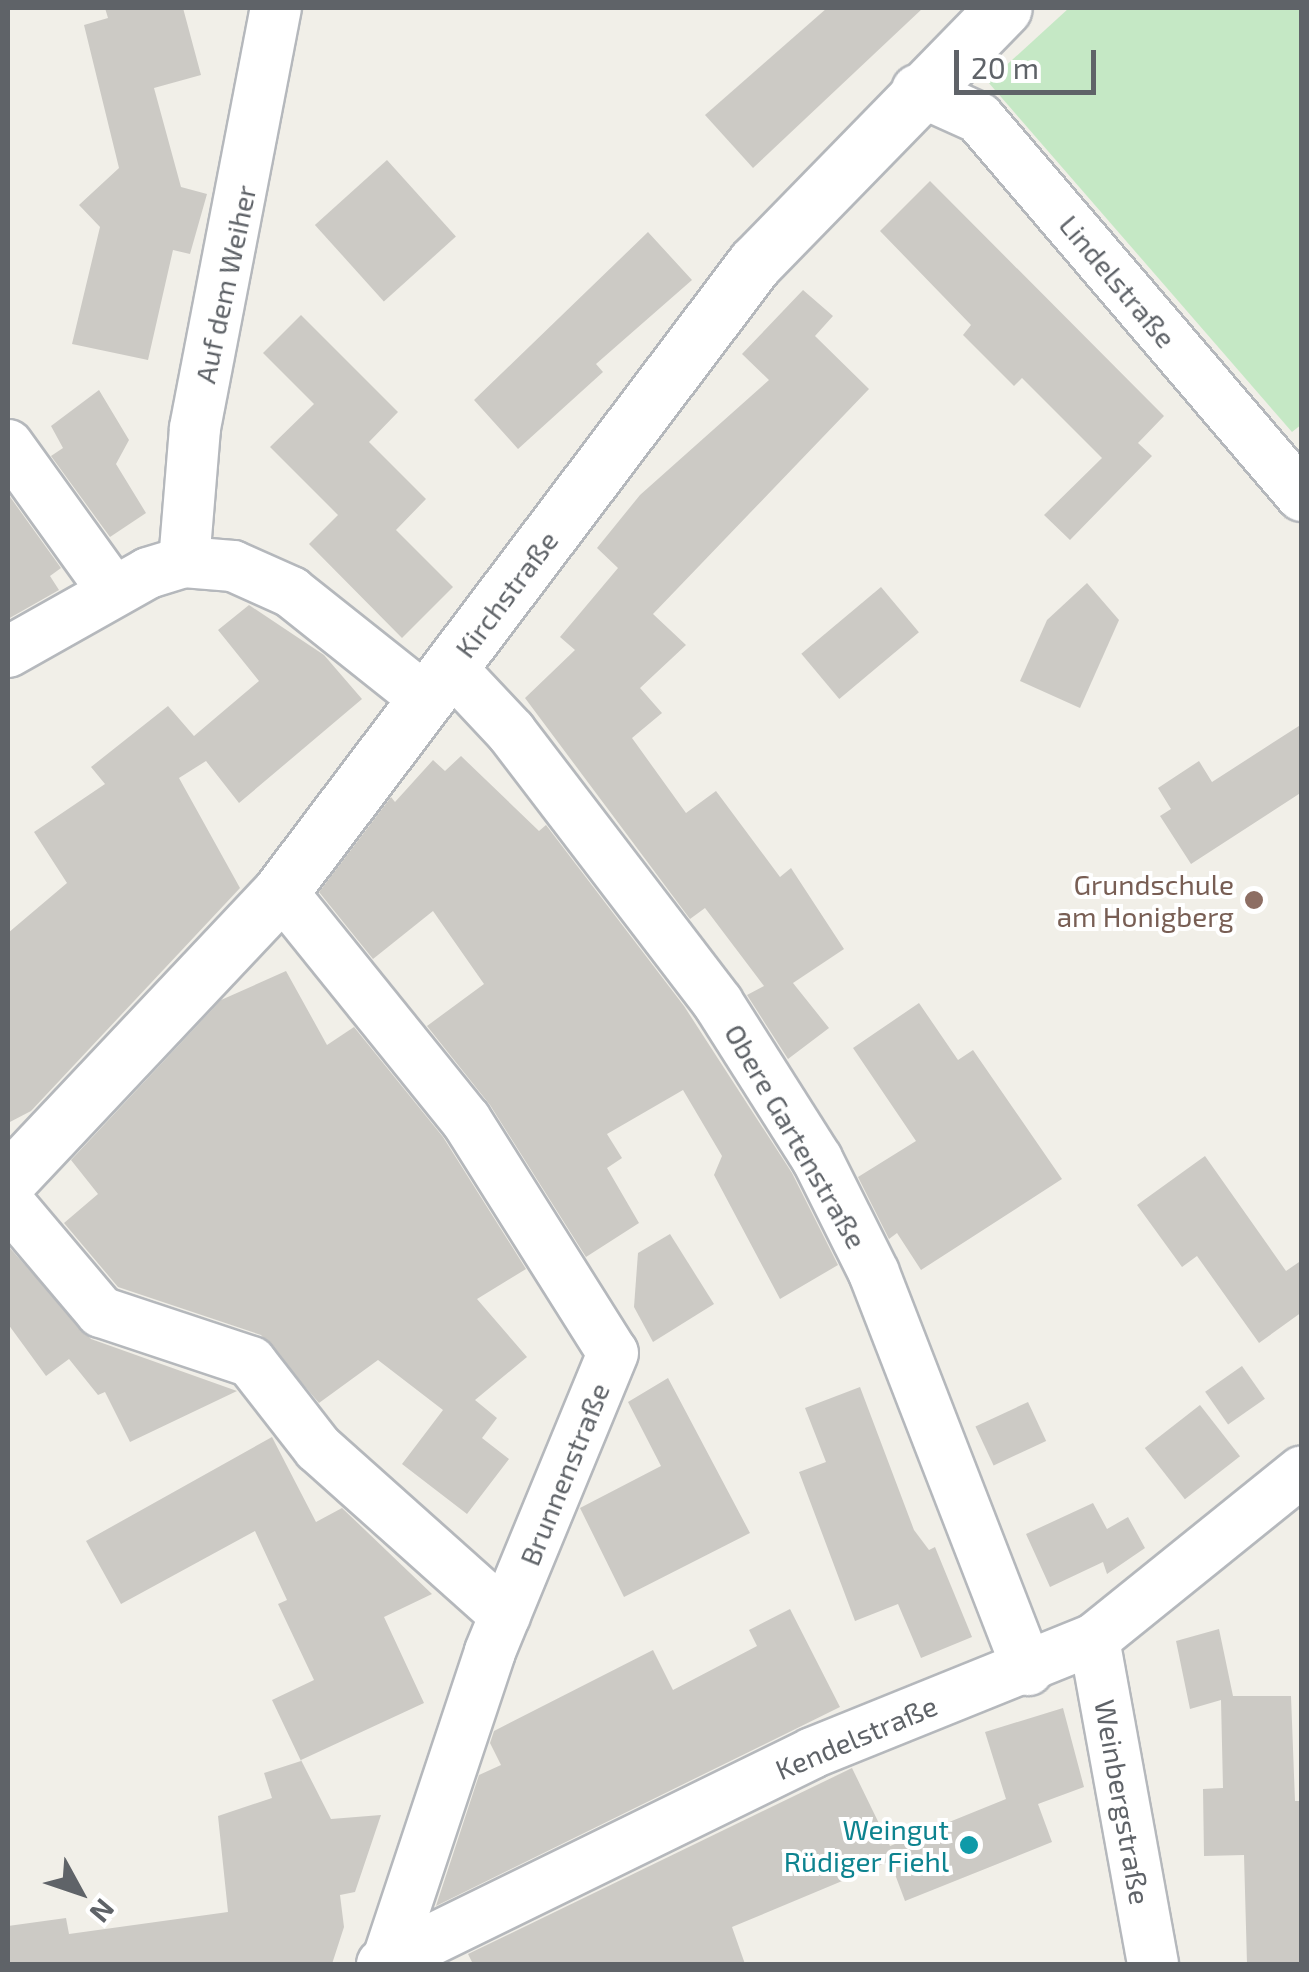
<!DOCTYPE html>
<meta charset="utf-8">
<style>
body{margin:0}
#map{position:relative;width:1309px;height:1972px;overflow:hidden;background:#f1efe8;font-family:"Exo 2",sans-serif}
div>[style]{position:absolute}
.green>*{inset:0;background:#c5e8c5}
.building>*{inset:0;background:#cccac5;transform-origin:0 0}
.roads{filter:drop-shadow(2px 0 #b5b8bc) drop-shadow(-2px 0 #b5b8bc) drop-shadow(0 2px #b5b8bc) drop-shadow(0 -2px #b5b8bc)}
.street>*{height:50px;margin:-25px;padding:0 25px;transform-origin:25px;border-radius:25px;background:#fff}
.secondary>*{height:55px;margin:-27.5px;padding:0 27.5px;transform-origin:27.5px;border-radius:27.5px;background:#fff}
.dots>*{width:28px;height:28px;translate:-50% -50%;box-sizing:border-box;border:5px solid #fff;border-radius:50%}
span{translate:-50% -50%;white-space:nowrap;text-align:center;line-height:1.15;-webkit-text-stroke:8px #fff;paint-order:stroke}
.street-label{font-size:28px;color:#5f6368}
.education-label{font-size:28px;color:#785e54}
.right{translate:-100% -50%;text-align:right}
.culture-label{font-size:28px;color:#0d838f}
.frame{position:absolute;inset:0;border:10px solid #5f6368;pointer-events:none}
.north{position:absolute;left:30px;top:1842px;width:100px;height:100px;-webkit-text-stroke:8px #fff;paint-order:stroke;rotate:130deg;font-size:28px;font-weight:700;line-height:40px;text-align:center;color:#5f6368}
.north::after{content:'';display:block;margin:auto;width:35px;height:45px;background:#5f6368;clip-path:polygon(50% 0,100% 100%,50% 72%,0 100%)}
.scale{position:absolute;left:954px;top:50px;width:142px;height:45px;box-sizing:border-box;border:5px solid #5f6368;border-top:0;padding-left:12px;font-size:30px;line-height:35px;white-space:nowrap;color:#5f6368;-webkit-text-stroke:8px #fff;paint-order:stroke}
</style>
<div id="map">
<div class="green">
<div style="clip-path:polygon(1069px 8px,1301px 8px,1302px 424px,1292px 432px,988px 82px)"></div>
</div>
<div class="building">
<div style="clip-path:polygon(105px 8px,183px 8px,201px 75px,154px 88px,181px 187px,207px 194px,190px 254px,173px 250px,148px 360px,72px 344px,100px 227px,79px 205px,119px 168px,84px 25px,108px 18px)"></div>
<div style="clip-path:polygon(827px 8px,923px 8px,753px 168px,705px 115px)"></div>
<div style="left:387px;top:160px;width:103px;height:97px;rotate:48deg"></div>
<div style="clip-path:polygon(930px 181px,1164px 416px,1138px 443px,1152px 456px,1070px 540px,1044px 515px,1102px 458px,1022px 378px,1014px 386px,963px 335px,971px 325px,880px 231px)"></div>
<div style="clip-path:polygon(648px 232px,692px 280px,596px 364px,603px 372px,518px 449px,474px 400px)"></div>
<div style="clip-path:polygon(803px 290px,833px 316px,815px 336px,869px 389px,653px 614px,686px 645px,640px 688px,662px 713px,632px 738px,686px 813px,716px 791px,780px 877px,791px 868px,844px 949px,793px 983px,829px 1028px,788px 1059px,747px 995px,764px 986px,705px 908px,690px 919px,525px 698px,575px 650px,560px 637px,618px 568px,597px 548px,640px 495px,769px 380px,742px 354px)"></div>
<div style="clip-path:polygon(301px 315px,398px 412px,369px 442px,426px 499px,396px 530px,453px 587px,402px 638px,309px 544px,338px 515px,270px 447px,314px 404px,263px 353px)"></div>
<div style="clip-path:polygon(99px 390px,129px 440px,116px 464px,146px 513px,110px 537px,51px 456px,63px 448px,51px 426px)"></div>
<div style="clip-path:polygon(8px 494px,61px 568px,50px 576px,59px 590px,8px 619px)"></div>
<div style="clip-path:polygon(1087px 583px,1119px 620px,1080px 708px,1020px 681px,1047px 620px)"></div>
<div style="left:881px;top:587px;width:59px;height:104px;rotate:50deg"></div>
<div style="clip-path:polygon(249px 605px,324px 655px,362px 699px,239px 803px,206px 761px,179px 778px,240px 888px,31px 1111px,8px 1123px,8px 933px,67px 883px,34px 832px,105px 784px,91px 767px,168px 706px,194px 736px,259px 681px,218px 630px)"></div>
<div style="clip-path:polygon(1302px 724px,1302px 792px,1191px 864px,1160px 816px,1171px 809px,1158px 788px,1199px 761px,1212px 782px)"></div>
<div style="clip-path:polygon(461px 756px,539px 831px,546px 825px,684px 1006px,792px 1173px,838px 1265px,780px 1299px,714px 1175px,722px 1156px,683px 1090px,607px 1134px,622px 1158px,607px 1168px,639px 1223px,586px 1257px,490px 1105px,427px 1026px,484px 984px,433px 911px,373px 959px,319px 892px,391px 797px,395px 802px,433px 760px,445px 771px)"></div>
<div style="clip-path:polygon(286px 971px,327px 1045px,354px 1027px,443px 1137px,526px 1269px,477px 1299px,527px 1357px,475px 1400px,497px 1418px,482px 1438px,509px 1459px,467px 1514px,402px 1464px,443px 1410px,378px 1360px,319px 1403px,261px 1335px,118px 1287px,64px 1223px,98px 1194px,71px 1160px,221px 1000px)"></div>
<div style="clip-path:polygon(919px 1003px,958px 1060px,973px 1050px,1062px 1179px,921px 1270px,897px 1233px,889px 1239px,858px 1177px,916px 1141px,853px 1048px)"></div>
<div style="clip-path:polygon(1205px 1156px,1286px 1271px,1302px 1260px,1302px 1312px,1259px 1343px,1197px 1256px,1182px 1267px,1137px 1205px)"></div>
<div style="clip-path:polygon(670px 1234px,714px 1304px,653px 1342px,634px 1307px,638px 1253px)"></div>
<div style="clip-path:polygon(8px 1246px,91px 1339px,237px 1391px,130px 1442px,105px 1392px,98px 1395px,69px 1359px,46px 1376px,8px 1324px)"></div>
<div style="left:1242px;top:1366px;width:40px;height:45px;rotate:55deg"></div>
<div style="clip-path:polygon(668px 1378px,750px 1533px,624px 1597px,580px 1508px,661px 1466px,628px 1402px)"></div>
<div style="clip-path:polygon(860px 1387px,914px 1530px,929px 1550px,935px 1547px,972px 1637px,921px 1658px,898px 1604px,855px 1621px,799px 1472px,826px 1462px,805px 1408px)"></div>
<div style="left:1028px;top:1402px;width:43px;height:58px;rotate:65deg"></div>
<div style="left:1200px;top:1405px;width:65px;height:70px;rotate:52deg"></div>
<div style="clip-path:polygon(272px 1437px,316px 1522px,342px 1508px,432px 1594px,384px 1617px,424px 1703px,301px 1760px,331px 1819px,381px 1815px,355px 1892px,340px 1895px,344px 1927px,332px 1964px,8px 1964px,8px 1926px,66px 1918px,69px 1934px,228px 1912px,218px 1816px,272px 1798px,264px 1773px,301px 1761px,272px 1700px,314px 1680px,278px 1604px,287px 1600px,255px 1531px,121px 1604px,86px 1541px)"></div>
<div style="clip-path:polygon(1093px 1503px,1107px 1529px,1128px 1517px,1145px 1548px,1107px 1574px,1103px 1562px,1050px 1587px,1026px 1534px)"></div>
<div style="clip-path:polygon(790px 1609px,840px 1707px,436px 1906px,479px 1775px,501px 1765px,490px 1743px,494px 1731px,653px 1650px,673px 1690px,757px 1646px,749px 1630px)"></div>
<div style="clip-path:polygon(1219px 1629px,1233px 1696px,1291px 1696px,1295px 1801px,1302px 1801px,1302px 1964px,1247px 1964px,1244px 1855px,1204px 1856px,1203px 1789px,1223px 1788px,1221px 1700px,1190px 1709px,1176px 1641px)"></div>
<div style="clip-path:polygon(1063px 1708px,1084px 1787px,1038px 1804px,1052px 1842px,905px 1901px,890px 1861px,732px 1927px,745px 1964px,473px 1964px,468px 1954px,852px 1768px,890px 1846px,1006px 1799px,985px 1732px)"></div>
</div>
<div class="roads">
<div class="street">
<div style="left:917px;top:90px;width:68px;rotate:24.3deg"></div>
<div style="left:979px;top:118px;width:497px;rotate:49.5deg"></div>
<div style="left:8px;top:445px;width:180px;rotate:54.3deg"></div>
<div style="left:184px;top:562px;width:134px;rotate:-85.3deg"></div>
<div style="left:195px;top:428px;width:428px;rotate:-79.1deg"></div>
<div style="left:8px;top:652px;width:161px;rotate:-29.4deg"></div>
<div style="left:148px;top:573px;width:38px;rotate:-17deg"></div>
<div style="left:184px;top:562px;width:49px;rotate:4.7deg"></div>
<div style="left:233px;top:566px;width:64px;rotate:24.1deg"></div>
<div style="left:291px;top:592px;width:174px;rotate:38.5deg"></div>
<div style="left:451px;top:668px;width:88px;rotate:46.8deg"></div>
<div style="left:511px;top:732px;width:341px;rotate:52.6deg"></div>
<div style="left:718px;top:1003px;width:185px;rotate:57.6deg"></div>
<div style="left:817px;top:1159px;width:127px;rotate:63.4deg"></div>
<div style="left:874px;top:1273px;width:426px;rotate:68.8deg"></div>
<div style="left:281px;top:891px;width:294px;rotate:51.1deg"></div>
<div style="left:466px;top:1120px;width:275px;rotate:57.8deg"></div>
<div style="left:613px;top:1353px;width:323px;rotate:112.4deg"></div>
<div style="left:490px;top:1652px;width:329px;rotate:108.4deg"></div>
<div style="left:8px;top:1202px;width:144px;rotate:49.8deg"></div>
<div style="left:101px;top:1312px;width:158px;rotate:18.4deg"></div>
<div style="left:251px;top:1362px;width:109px;rotate:52.1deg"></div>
<div style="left:318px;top:1448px;width:251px;rotate:41.8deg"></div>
<div style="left:1094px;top:1639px;width:330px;rotate:79.7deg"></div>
<div style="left:382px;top:1964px;width:479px;rotate:-26.1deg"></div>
<div style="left:812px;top:1753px;width:304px;rotate:-22deg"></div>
<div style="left:1094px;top:1639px;width:267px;rotate:-38.9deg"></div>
</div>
<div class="secondary">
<div style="left:8px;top:1181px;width:398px;rotate:-46.7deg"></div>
<div style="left:281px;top:891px;width:787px;rotate:-52.96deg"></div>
<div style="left:755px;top:263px;width:356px;rotate:-45.7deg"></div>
</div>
</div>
<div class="dots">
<div style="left:1254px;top:900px;background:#8d6e63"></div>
<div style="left:969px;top:1845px;background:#0f9aa8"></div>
</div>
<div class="street-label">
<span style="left:1118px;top:281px;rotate:50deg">Lindelstraße</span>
<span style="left:225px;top:284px;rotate:-78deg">Auf dem Weiher</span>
<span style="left:506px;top:594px;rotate:-53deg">Kirchstraße</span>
<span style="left:796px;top:1136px;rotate:60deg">Obere Gartenstraße</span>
<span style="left:564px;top:1474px;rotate:-68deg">Brunnenstraße</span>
<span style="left:856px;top:1737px;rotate:-23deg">Kendelstraße</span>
<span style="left:1123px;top:1802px;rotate:80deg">Weinbergstraße</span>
</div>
<div class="education-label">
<span class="right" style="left:1234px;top:900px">Grundschule<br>am Honigberg</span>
</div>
<div class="culture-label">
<span class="right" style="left:949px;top:1845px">Weingut<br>Rüdiger Fiehl</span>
</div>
<div class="frame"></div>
<div class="north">N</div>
<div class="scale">20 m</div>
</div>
